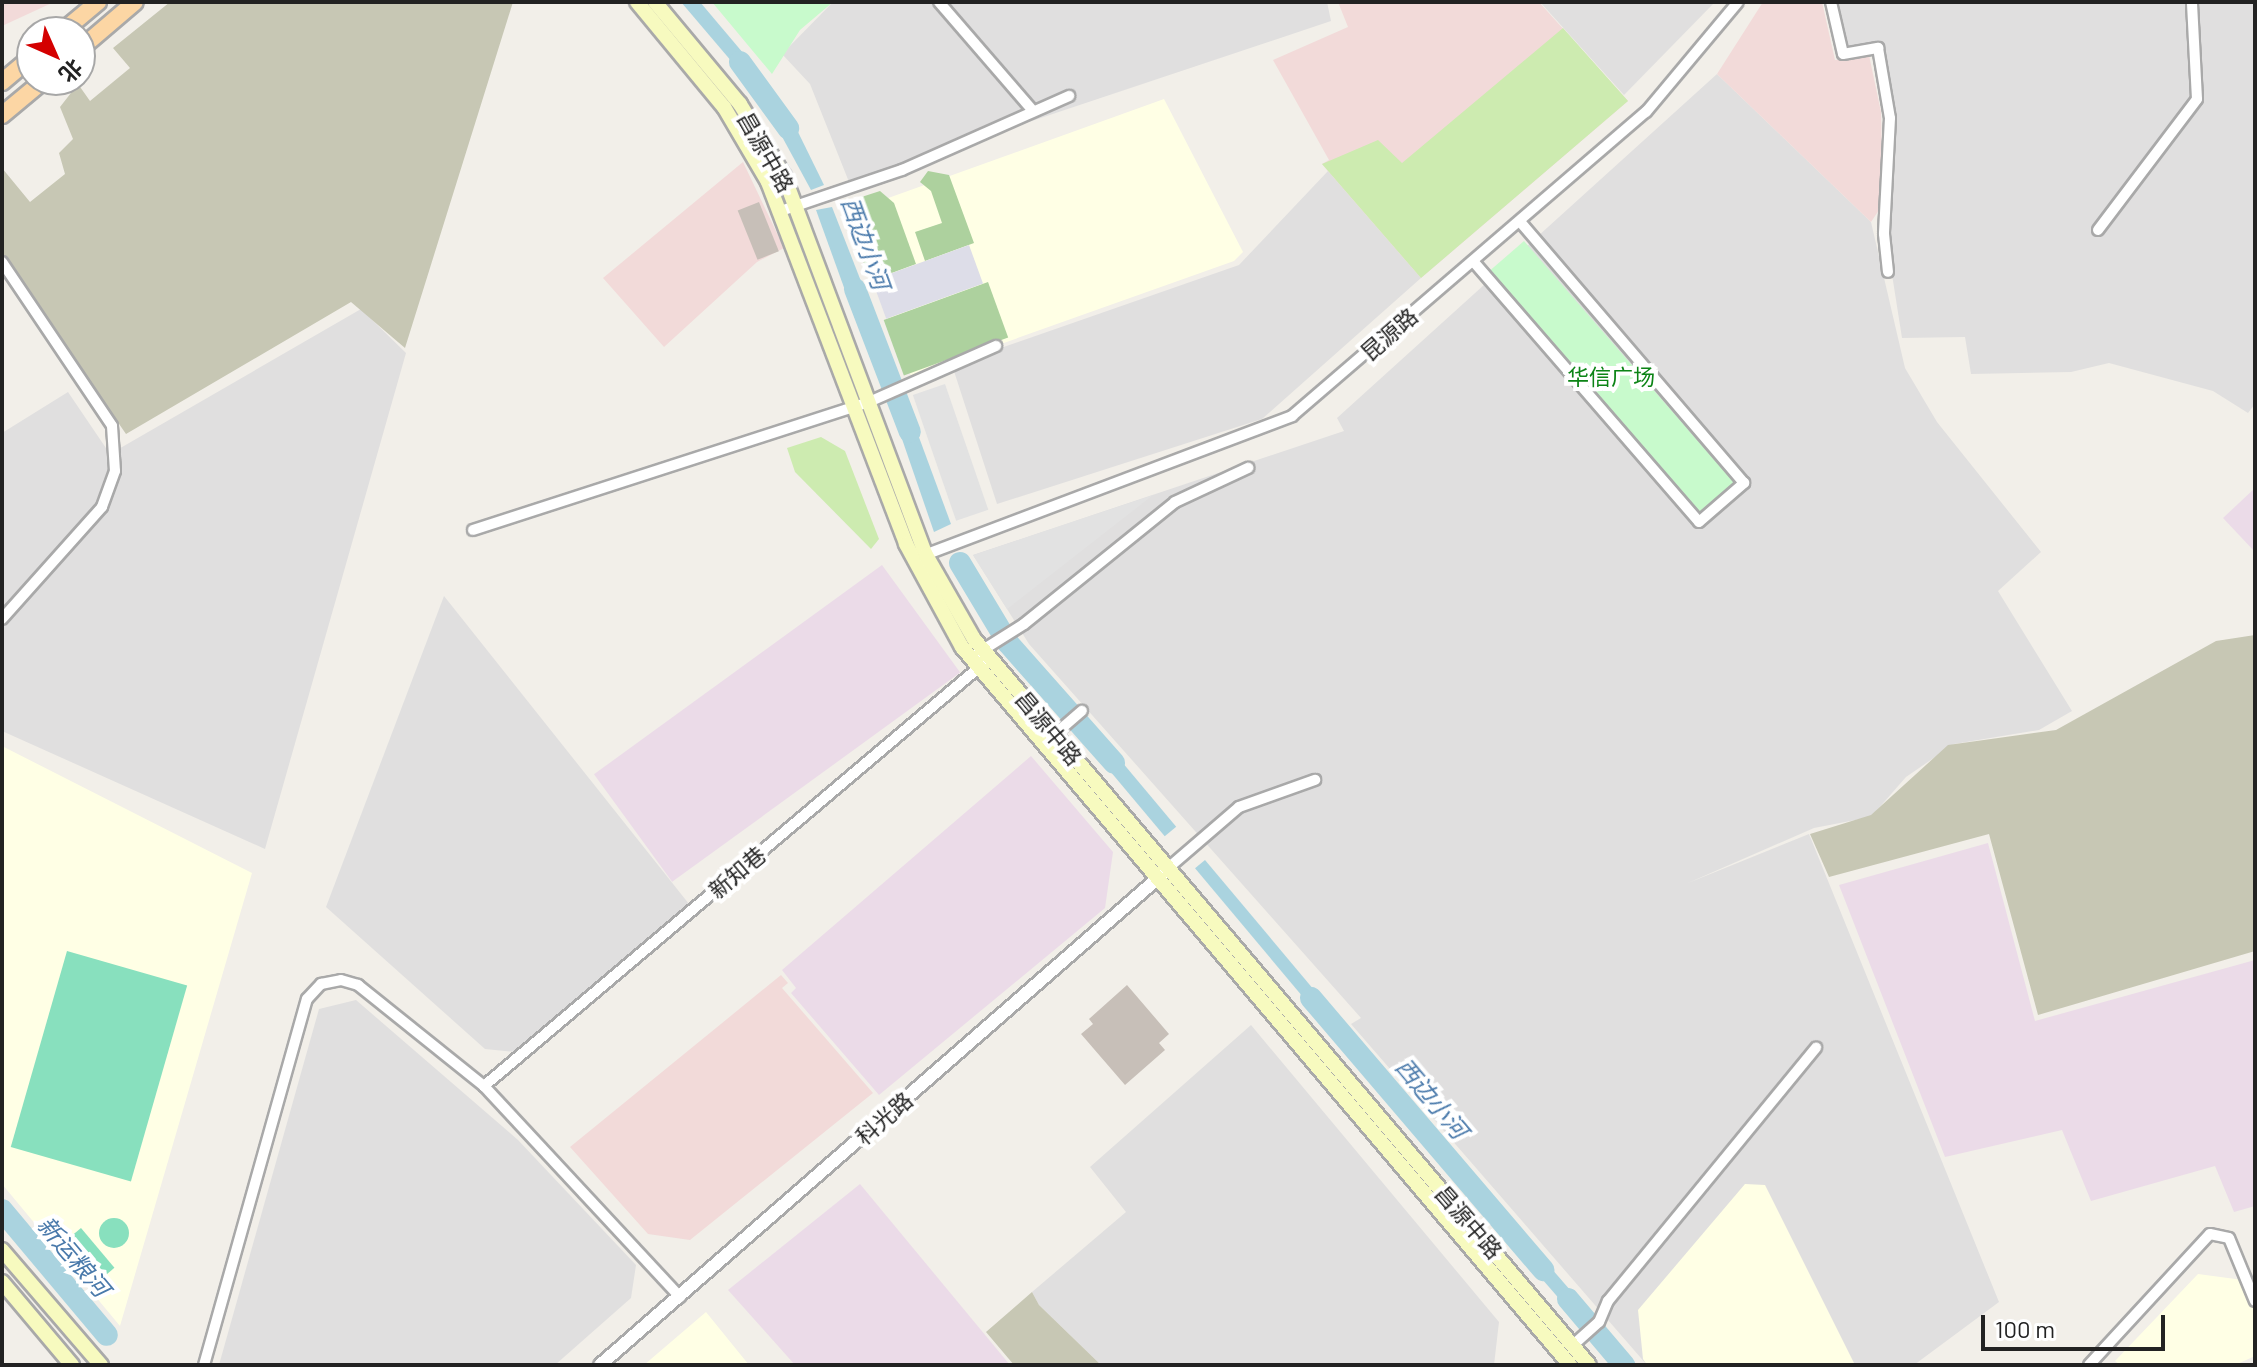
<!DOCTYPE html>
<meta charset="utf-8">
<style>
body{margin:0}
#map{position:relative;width:2257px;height:1367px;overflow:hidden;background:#f2efe9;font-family:Barlow,"Noto Sans SC",sans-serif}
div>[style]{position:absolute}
.residential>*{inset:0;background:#e0dfdf}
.commercial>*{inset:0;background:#f2dad9}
.industrial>*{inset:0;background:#ebdbe8;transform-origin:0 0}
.education>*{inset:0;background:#ffffe5}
.construction>*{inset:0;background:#c7c7b4}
.grass>*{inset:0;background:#cdebb0}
.forest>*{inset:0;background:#add19e;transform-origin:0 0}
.park>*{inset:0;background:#c8facc;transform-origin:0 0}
.pitch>*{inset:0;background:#88e0be;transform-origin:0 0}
.round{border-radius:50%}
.parking>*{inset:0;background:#e2e2e2;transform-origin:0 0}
.plaza>*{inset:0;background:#dddde8;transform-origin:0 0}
.water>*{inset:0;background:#aad3df;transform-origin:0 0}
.river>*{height:22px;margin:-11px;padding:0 11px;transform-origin:11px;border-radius:11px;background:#aad3df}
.building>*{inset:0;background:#c7bfb8;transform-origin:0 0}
.roads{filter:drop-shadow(2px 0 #a9a9a9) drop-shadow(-2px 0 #a9a9a9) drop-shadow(0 2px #a9a9a9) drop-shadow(0 -2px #a9a9a9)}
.minor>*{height:10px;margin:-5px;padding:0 5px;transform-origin:5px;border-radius:5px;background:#fff}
.tertiary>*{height:12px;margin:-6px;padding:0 6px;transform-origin:6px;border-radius:6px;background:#fff}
.secondary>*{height:14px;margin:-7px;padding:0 7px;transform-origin:7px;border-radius:7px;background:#f7fabf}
.primary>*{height:16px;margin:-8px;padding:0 8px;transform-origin:8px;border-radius:8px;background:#fcd6a4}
span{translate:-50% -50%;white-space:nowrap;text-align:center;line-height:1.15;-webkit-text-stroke:8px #fff;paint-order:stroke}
.street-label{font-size:22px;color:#222}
.park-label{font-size:22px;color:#0c8416}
.water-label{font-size:24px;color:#4a7aab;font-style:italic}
.frame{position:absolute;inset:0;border:4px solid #222;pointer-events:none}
.north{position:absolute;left:16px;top:16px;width:80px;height:80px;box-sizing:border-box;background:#fff;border:2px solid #a7a7a7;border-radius:50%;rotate:135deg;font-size:22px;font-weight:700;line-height:32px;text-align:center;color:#222}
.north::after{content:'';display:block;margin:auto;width:28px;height:36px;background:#d40000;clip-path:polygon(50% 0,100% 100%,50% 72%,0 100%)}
.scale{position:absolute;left:1981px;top:1315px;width:184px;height:36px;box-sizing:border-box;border:4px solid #222;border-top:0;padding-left:10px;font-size:24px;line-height:28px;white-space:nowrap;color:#222;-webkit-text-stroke:6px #fff;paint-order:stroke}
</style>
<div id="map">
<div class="residential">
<div style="clip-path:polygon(833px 2px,1327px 2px,1331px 21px,849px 182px,810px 84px,782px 54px)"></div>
<div style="clip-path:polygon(1540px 2px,1715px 2px,1624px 95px)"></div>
<div style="clip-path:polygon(1826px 2px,2255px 2px,2255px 404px,2248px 413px,2213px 391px,2109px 363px,2071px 372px,1971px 374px,1965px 337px,1902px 338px,1885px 230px,1893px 115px,1878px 50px,1839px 58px)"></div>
<div style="clip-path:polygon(1717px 74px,1871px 222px,1905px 368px,1937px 422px,2041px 552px,1998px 591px,2072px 711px,2039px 730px,1954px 744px,1906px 777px,1871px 817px,1814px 828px,1688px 883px,1809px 834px,1999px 1302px,1914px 1365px,1647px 1365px,1351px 1024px,1361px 1018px,1029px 644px,973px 555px,1344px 431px,1337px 418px)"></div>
<div style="clip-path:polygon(1328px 171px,1421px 278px,1262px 419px,997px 504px,952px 365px,1239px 265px)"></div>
<div style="clip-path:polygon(361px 309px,406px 353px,265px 849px,2px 731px,2px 433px,68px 392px,110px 454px)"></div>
<div style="clip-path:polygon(444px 596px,689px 904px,515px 1052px,485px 1049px,326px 907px)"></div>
<div style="clip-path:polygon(356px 1000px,518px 1140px,636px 1265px,631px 1298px,555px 1365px,219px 1365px,319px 1009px)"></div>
<div style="clip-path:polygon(1251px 1025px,1499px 1322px,1494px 1365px,1101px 1365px,1039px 1305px,1032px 1292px,1126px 1212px,1090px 1167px)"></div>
</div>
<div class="commercial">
<div style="clip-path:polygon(2px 2px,54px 2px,2px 26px)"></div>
<div style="clip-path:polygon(1338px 2px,1539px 2px,1628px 101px,1421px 278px,1322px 164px,1329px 160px,1273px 60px,1348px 27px)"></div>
<div style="clip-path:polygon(1763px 2px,1822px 2px,1835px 60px,1869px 55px,1881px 112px,1883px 204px,1871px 222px,1717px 74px)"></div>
<div style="clip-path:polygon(743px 162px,784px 248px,757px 262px,664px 347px,603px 278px)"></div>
<div style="clip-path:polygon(781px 975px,788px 983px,782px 988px,873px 1093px,690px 1240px,648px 1234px,570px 1147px)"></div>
</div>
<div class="industrial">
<div style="clip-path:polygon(2255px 488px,2255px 552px,2223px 518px)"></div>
<div style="left:882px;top:565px;width:133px;height:356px;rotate:54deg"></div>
<div style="clip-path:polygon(1031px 756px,1113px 852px,1105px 908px,879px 1095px,791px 993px,796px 988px,782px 970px)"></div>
<div style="clip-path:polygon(1988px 843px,2035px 1021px,2255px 960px,2255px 1206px,2234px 1212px,2215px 1166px,2091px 1201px,2062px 1130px,1945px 1157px,1839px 885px)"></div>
<div style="clip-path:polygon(860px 1184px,1010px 1365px,795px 1365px,728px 1290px)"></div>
</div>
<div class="education">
<div style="clip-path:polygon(1164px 99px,1243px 252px,1234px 261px,911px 376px,852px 211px)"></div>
<div style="clip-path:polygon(2px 746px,252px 873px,120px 1326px,2px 1184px)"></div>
<div style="clip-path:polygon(1745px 1184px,1765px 1185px,1855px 1365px,1647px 1365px,1643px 1359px,1638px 1310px)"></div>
<div style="clip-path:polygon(2198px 1274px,2243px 1280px,2255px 1312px,2255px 1356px,2235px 1365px,2120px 1365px,2115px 1361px)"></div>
<div style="clip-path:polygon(706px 1312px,749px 1365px,643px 1365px,644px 1365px)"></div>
</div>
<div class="construction">
<div style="clip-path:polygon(170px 2px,513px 2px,405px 348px,351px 302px,126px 434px,2px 254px,2px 168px,30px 202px,65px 174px,59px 153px,73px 139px,60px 107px,78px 84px,90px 101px,130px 68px,113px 48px)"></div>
<div style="clip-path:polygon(2255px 635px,2255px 951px,2038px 1015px,1989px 834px,1829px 877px,1810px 834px,1871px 815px,1948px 745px,2056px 730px,2216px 641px)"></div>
<div style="clip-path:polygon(1032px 1292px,1039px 1305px,1101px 1365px,1014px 1365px,986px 1332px)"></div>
</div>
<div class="grass">
<div style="clip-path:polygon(1563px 28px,1628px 101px,1421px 278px,1322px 164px,1378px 140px,1402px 163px)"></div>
<div style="clip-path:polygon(821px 437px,845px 451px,879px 539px,871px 549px,795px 472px,787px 448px)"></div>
</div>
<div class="forest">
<div style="clip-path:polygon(928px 171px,949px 175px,974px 243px,925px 261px,915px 232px,942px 223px,931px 191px,920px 182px)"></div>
<div style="clip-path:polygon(880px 191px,894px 203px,916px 264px,870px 281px,843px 203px)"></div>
<div style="left:988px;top:282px;width:59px;height:111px;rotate:70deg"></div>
</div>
<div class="park">
<div style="clip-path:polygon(712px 2px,833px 2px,800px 30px,772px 74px)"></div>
<div style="left:1524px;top:241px;width:320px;height:47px;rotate:49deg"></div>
</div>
<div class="pitch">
<div style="left:67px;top:951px;width:125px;height:204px;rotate:16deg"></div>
<div class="round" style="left:99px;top:1218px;width:30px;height:30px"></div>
<div style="left:81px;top:1228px;width:52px;height:30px;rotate:50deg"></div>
</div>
<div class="parking">
<div style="left:945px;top:384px;width:133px;height:34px;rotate:71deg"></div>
<div style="clip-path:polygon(1153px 495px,1007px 609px,973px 555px)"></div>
</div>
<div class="plaza">
<div style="left:969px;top:245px;width:41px;height:103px;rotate:70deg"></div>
</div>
<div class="water">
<div style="clip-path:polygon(681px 2px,700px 2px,765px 79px,755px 89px)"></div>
<div style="clip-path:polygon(777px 99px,798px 132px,824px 185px,811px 190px,767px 109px)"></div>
<div style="clip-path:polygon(832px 207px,873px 312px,855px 318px,816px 210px)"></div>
<div style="left:878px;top:325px;width:62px;height:17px;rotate:69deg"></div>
<div style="clip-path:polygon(906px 402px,951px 524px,934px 532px,891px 407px)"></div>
<div style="left:964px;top:561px;width:73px;height:13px;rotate:58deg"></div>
<div style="left:1013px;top:640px;width:82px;height:13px;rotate:49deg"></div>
<div style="left:1101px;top:737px;width:117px;height:15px;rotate:50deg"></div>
<div style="left:1205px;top:860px;width:201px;height:13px;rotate:50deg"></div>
<div style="left:1346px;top:1032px;width:80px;height:13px;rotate:48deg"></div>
<div style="left:1410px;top:1104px;width:72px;height:14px;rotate:49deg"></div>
<div style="left:1466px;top:1168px;width:87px;height:14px;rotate:49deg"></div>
<div style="left:1531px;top:1245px;width:92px;height:14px;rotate:49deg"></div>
</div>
<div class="river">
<div style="left:740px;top:62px;width:82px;rotate:54deg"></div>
<div style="left:855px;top:289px;width:153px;rotate:69deg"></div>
<div style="left:960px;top:563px;width:93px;rotate:59deg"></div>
<div style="left:1008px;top:643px;width:160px;rotate:48.5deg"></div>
<div style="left:1311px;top:998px;width:358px;rotate:49.5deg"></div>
<div style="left:2px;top:1210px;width:163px;rotate:50deg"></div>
<div style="left:1568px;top:1299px;width:87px;rotate:49.7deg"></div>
</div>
<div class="building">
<div style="left:759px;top:202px;width:53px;height:23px;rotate:68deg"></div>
<div style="clip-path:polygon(1127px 985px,1169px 1034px,1159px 1043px,1165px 1050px,1125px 1085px,1081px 1034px,1093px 1024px,1089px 1019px)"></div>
</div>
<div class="roads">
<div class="minor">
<div style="left:939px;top:2px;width:144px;rotate:49.2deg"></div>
<div style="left:1831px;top:2px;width:53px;rotate:77deg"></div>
<div style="left:1843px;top:54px;width:36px;rotate:-10deg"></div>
<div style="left:1878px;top:48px;width:71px;rotate:80.3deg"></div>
<div style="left:1890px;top:118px;width:116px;rotate:93deg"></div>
<div style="left:1884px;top:234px;width:38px;rotate:84deg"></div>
<div style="left:781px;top:211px;width:128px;rotate:-18.7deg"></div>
<div style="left:902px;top:170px;width:183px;rotate:-23.9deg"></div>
<div style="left:2098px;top:230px;width:164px;rotate:-52.9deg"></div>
<div style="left:2197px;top:99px;width:97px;rotate:-93deg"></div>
<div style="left:1473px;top:261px;width:345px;rotate:49.1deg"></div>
<div style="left:1699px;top:522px;width:60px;rotate:-40.9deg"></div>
<div style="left:1744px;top:483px;width:344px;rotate:-130.6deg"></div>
<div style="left:2px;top:262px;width:197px;rotate:56.1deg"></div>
<div style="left:112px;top:426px;width:45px;rotate:86.2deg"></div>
<div style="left:115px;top:471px;width:38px;rotate:110deg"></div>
<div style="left:102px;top:507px;width:150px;rotate:131.8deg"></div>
<div style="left:473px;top:530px;width:416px;rotate:-17.9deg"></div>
<div style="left:869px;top:402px;width:139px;rotate:-23.8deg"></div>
<div style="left:922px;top:556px;width:396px;rotate:-20.7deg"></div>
<div style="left:1292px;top:416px;width:467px;rotate:-40.7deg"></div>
<div style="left:1646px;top:112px;width:143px;rotate:-50.1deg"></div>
<div style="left:978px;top:653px;width:54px;rotate:-32.2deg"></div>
<div style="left:1024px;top:624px;width:194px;rotate:-38.9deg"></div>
<div style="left:1175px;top:502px;width:81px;rotate:-25deg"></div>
<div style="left:1054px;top:735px;width:37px;rotate:-41deg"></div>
<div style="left:1167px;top:869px;width:95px;rotate:-40.7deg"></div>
<div style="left:1239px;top:807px;width:81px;rotate:-19.6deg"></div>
<div style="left:484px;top:1086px;width:654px;rotate:-40.22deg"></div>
<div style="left:1572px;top:1346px;width:36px;rotate:-42deg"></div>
<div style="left:1599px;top:1322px;width:23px;rotate:-67deg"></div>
<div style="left:1608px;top:1301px;width:328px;rotate:-50.6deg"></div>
<div style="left:204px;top:1365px;width:380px;rotate:-74.3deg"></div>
<div style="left:307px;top:999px;width:21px;rotate:-47deg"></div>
<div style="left:321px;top:984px;width:20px;rotate:-11deg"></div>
<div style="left:341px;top:980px;width:18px;rotate:16deg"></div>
<div style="left:358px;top:985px;width:161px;rotate:38.7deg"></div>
<div style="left:484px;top:1086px;width:288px;rotate:47.1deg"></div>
<div style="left:2089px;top:1365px;width:178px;rotate:-47.3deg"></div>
<div style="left:2210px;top:1234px;width:19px;rotate:12deg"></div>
<div style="left:2229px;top:1238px;width:68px;rotate:67.6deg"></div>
</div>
<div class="tertiary">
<div style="left:600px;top:1365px;width:750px;rotate:-41.11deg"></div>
</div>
<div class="secondary">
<div style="left:637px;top:2px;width:136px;rotate:50.4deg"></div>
<div style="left:724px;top:107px;width:87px;rotate:59.6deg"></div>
<div style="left:768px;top:182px;width:387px;rotate:69.1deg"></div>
<div style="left:906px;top:544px;width:117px;rotate:61.5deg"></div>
<div style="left:962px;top:647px;width:941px;rotate:49.74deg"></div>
<div style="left:655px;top:2px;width:133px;rotate:50.2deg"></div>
<div style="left:740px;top:104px;width:84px;rotate:58.6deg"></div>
<div style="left:784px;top:176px;width:405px;rotate:69.5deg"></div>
<div style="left:926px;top:555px;width:97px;rotate:60.3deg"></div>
<div style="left:974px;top:639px;width:951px;rotate:49.73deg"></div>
<div style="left:2px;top:1250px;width:152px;rotate:49.3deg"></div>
<div style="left:2px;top:1282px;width:109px;rotate:49.9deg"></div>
</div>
<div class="primary">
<div style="left:62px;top:32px;width:47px;rotate:-39.8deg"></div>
<div style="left:80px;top:49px;width:72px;rotate:-40.5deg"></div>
<div style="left:2px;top:82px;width:39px;rotate:-40deg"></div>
<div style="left:2px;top:115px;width:55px;rotate:-39.8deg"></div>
</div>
</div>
<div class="street-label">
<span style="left:766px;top:152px;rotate:60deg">昌源中路</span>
<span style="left:1389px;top:334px;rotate:-41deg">昆源路</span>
<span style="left:1049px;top:728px;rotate:50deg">昌源中路</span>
<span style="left:737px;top:872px;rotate:-40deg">新知巷</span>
<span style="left:884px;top:1118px;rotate:-41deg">科光路</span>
<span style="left:1469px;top:1222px;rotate:49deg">昌源中路</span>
</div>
<div class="park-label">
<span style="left:1611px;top:377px">华信广场</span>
</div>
<div class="water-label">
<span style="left:866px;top:243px;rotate:70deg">西边小河</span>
<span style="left:1432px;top:1098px;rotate:50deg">西边小河</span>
<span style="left:74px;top:1256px;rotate:50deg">新运粮河</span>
</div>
<div class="frame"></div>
<div class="north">北</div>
<div class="scale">100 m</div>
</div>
